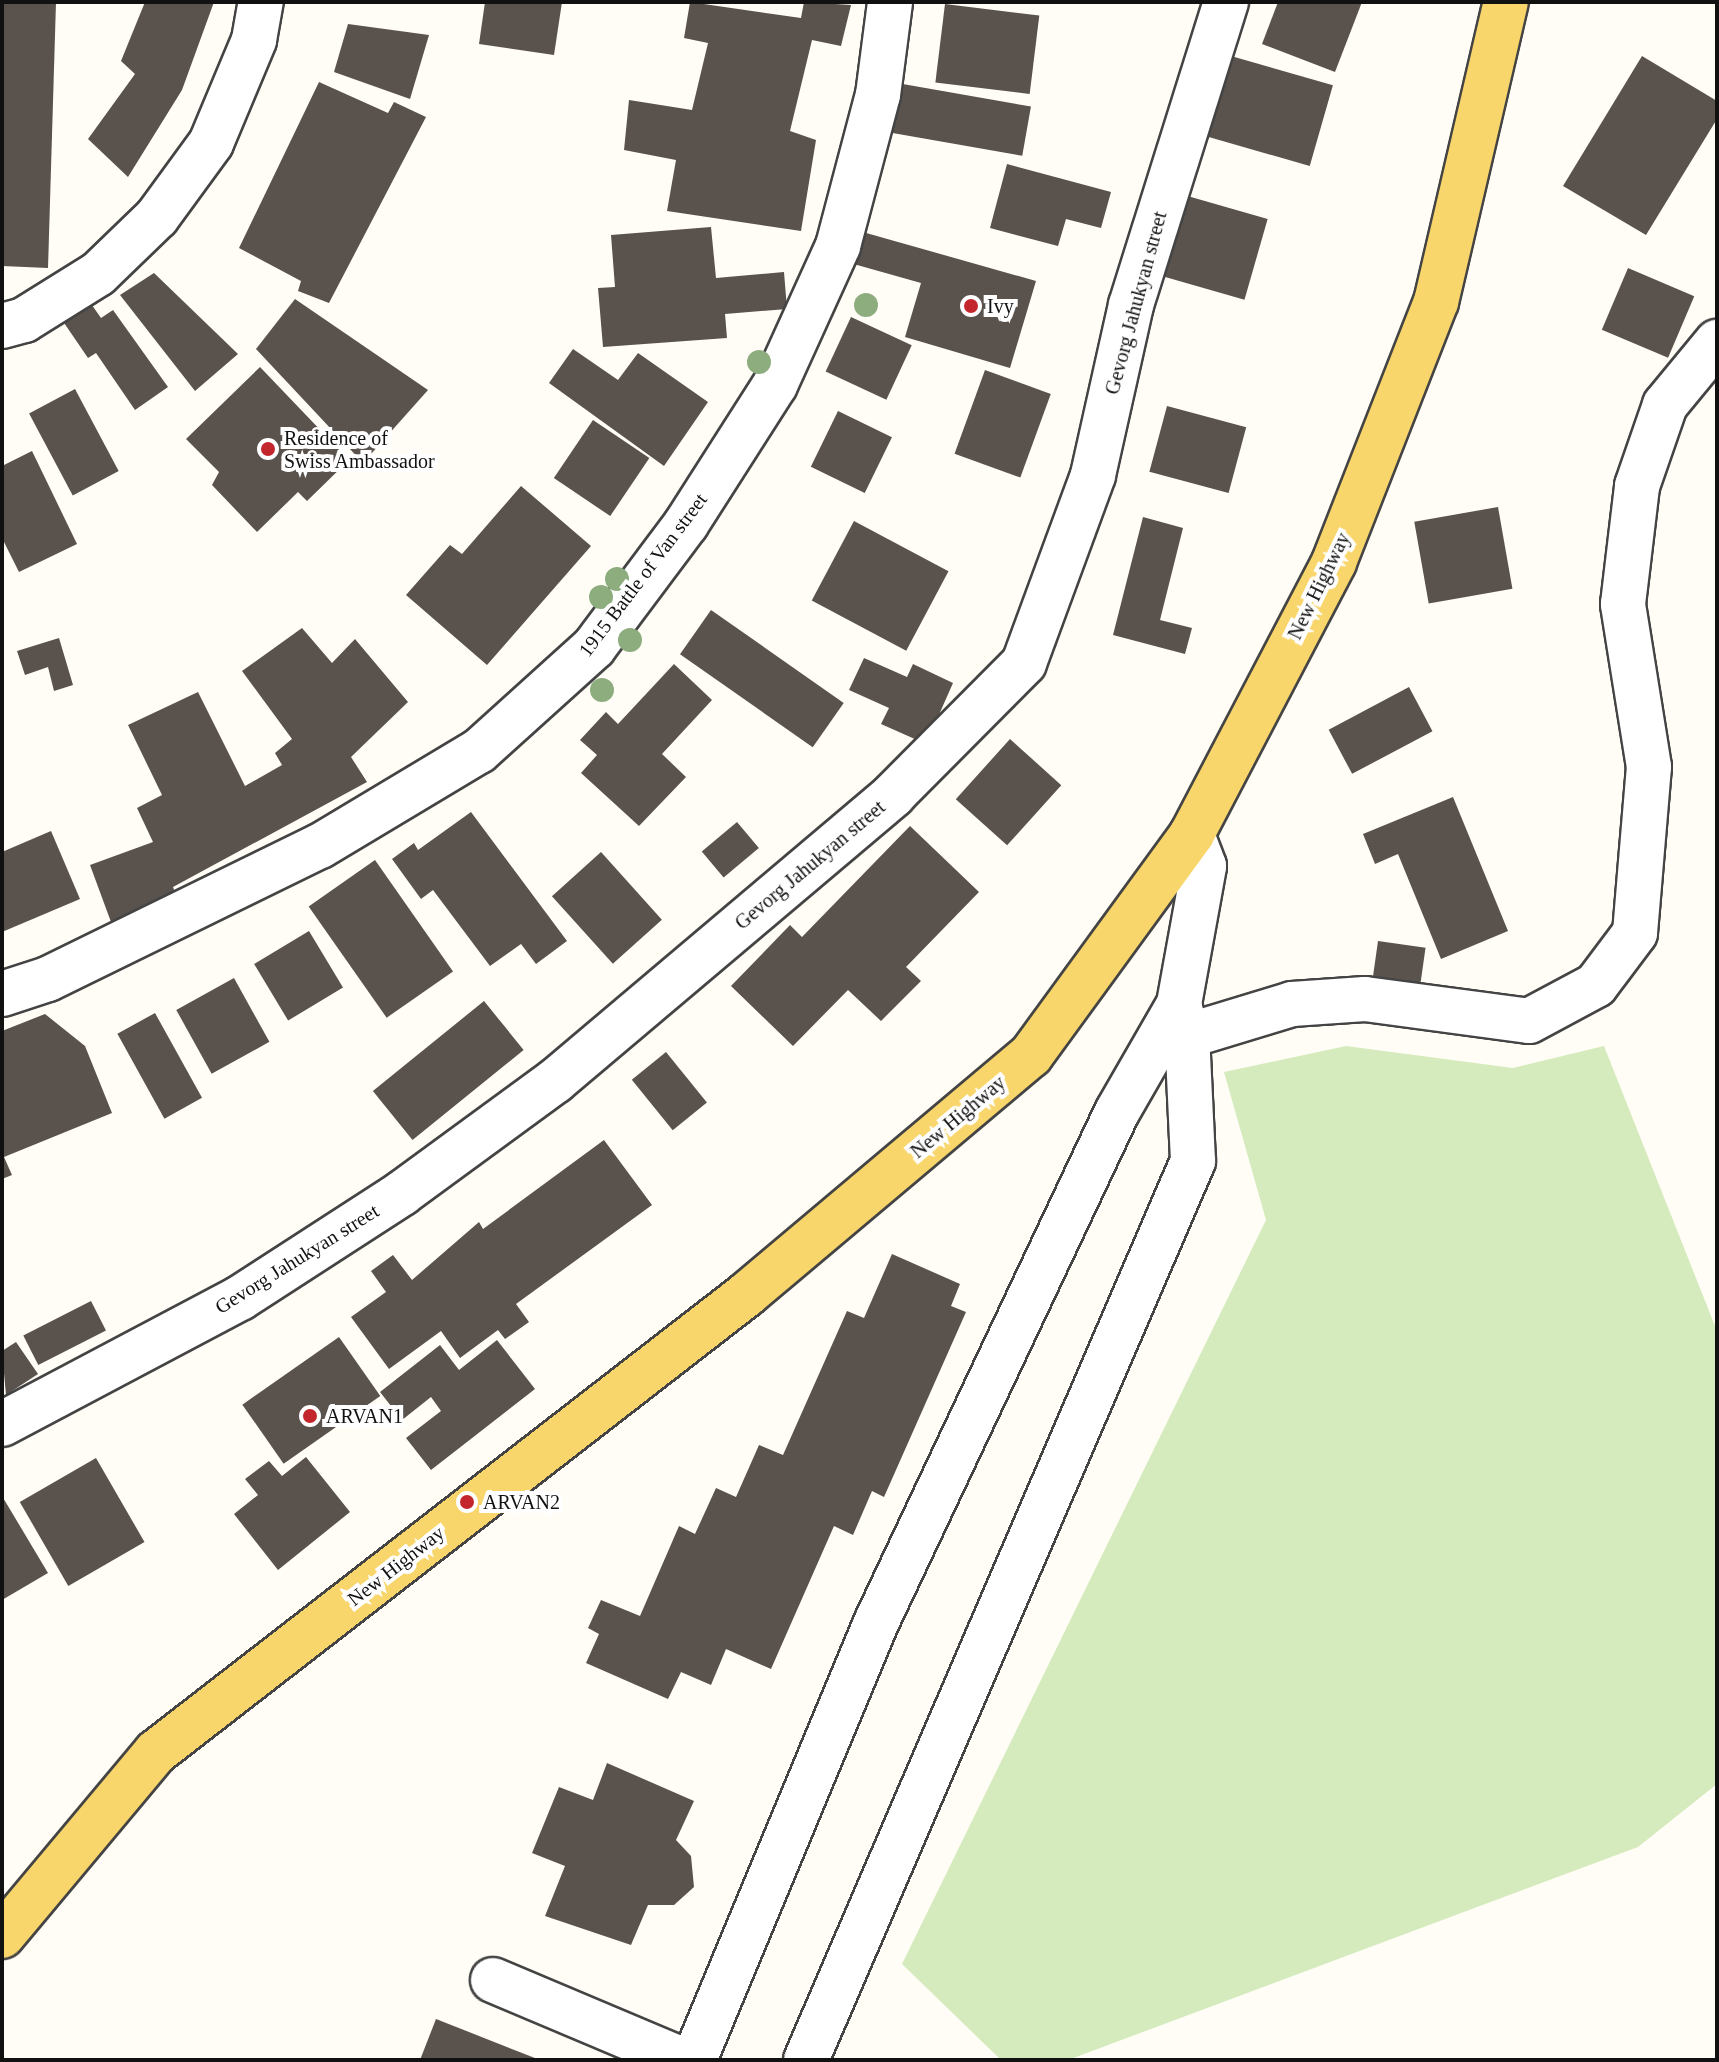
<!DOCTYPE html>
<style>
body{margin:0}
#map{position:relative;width:1719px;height:2062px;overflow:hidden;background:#fffdf5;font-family:"Times New Roman",serif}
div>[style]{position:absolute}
.green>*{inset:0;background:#d5ebbd}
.building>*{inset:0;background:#5a524d;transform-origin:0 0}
.roads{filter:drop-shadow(2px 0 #444) drop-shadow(-2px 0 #444) drop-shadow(0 2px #444) drop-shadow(0 -2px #444)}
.minor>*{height:44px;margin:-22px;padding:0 22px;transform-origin:22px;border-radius:22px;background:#fff}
.major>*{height:44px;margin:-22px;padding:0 22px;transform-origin:22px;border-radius:22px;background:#f9d66b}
.trees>*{width:24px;height:24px;margin:-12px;border-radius:50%;background:#8dad7f}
.dots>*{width:22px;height:22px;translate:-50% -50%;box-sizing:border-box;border:4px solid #fff;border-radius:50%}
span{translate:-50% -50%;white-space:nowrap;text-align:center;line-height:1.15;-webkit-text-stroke:8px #fff;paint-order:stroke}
.street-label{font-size:20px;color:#111}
.poi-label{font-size:20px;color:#111}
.left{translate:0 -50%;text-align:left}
.frame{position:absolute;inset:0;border:4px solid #111;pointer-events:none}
</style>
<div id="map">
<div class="green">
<div style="clip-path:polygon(1346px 1046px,1513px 1068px,1604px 1046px,1717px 1331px,1717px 1784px,1638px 1847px,1068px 2060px,1001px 2060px,902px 1964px,1266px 1220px,1224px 1072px)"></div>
</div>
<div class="building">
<div style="clip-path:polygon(2px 2px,56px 2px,48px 268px,2px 266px)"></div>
<div style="clip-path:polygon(145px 2px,214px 2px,182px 90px,128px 177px,88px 139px,135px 74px,121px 61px)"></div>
<div style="clip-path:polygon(485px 2px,562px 2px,554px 55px,479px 44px)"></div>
<div style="clip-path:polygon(690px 2px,801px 18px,804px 2px,851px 5px,841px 46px,812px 40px,790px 131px,816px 140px,801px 231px,667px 211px,676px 160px,624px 150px,629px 100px,692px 110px,708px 43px,684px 38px)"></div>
<div style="clip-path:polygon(1278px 2px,1362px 2px,1335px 72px,1262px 44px)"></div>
<div style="left:945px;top:4px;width:95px;height:79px;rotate:7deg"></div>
<div style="clip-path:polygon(348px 24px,429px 35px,410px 99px,334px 72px)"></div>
<div style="left:1231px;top:56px;width:106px;height:84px;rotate:16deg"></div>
<div style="clip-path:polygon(1642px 56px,1717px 101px,1717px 119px,1646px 235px,1563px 186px)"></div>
<div style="clip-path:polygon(319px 82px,388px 113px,394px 102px,426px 117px,329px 303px,298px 291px,301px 281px,239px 248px)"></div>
<div style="left:897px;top:83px;width:136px;height:50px;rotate:10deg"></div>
<div style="clip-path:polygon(1007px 164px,1111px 192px,1101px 228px,1066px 219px,1058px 246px,990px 228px)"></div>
<div style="left:1184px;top:195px;width:87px;height:84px;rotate:16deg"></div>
<div style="clip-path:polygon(711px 227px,716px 278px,784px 272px,787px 309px,725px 314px,727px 338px,603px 347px,598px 288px,615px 287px,611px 235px)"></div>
<div style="clip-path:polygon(852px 229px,1036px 281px,1010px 368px,905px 337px,921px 283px,843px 261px)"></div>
<div style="left:1628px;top:268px;width:72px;height:67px;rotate:23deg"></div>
<div style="clip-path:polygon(154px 273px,238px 354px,195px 391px,120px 295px)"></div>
<div style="clip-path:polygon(87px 298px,101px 318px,113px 310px,168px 387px,135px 410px,96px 353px,88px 358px,60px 317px)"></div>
<div style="clip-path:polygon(295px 299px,428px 390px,363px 463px,256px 349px)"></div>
<div style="left:851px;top:317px;width:67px;height:60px;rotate:25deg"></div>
<div style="clip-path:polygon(573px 349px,618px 380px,638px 353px,708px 402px,664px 466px,549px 383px)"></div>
<div style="clip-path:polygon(260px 367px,349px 460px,307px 501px,298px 492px,257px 532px,212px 485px,219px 472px,186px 439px)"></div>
<div style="left:985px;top:370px;width:70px;height:89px;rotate:20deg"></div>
<div style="left:75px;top:389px;width:93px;height:52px;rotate:62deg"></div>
<div style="left:1167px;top:406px;width:82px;height:68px;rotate:15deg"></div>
<div style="left:838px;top:411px;width:60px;height:62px;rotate:26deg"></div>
<div style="left:593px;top:420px;width:68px;height:70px;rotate:34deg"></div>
<div style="clip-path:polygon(32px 451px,77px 544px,19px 572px,2px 538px,2px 466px)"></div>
<div style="clip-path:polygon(521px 486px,591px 546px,487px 665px,406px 595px,450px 545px,462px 554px)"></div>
<div style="left:1498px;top:507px;width:83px;height:85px;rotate:80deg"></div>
<div style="clip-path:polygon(1143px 517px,1183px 528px,1160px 620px,1192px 628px,1185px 654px,1113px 635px)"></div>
<div style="left:854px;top:521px;width:107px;height:90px;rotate:28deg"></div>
<div style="left:711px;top:610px;width:162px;height:54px;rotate:35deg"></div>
<div style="clip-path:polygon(302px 628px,332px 663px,355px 639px,408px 702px,351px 757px,367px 782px,173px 887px,176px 895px,111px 922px,90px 865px,153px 842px,137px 808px,162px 795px,128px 725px,198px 692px,245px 786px,282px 765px,275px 753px,292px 739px,242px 671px)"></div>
<div style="clip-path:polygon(59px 638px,73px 685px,54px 691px,48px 667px,25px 675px,17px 651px)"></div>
<div style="clip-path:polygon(864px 658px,907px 677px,913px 664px,953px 683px,926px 744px,881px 724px,889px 708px,849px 690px)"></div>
<div style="clip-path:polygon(674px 664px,712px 700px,662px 754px,686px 777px,639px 826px,581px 773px,597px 755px,580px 740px,606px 712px,618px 724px)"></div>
<div style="left:1409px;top:687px;width:50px;height:91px;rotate:62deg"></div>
<div style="left:1010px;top:739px;width:69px;height:81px;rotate:42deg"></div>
<div style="clip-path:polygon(1453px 797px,1508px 931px,1441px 959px,1398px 854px,1375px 864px,1363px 834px)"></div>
<div style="clip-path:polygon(471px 812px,567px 941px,536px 964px,521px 944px,490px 966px,433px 890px,421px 899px,392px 859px,414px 843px,418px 850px)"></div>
<div style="left:737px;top:822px;width:34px;height:46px;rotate:50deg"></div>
<div style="clip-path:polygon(910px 826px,979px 892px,906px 967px,921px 981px,881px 1021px,848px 990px,793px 1046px,731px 986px,790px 925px,802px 937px)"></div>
<div style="clip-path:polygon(51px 831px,80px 899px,2px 932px,2px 852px)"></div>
<div style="left:601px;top:852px;width:91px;height:66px;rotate:48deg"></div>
<div style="left:375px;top:860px;width:136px;height:81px;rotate:55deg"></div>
<div style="left:309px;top:931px;width:66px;height:64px;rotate:59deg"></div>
<div style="left:1378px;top:941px;width:48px;height:39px;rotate:8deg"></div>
<div style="left:234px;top:978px;width:73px;height:66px;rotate:61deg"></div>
<div style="left:484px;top:1001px;width:63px;height:143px;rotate:51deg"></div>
<div style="left:155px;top:1013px;width:97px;height:43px;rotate:61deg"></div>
<div style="clip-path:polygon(45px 1014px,85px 1046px,112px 1113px,4px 1157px,12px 1175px,2px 1179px,2px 1031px)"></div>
<div style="left:666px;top:1052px;width:65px;height:44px;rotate:51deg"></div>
<div style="clip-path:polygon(604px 1140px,652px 1205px,516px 1304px,529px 1322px,505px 1339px,498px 1330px,460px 1358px,441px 1331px,389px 1369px,351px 1317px,386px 1292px,371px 1271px,393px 1255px,412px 1280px,479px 1222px,483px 1229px)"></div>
<div style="clip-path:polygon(892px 1254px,960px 1284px,951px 1306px,966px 1312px,884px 1497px,872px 1491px,853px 1535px,834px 1526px,771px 1669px,726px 1649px,711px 1685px,681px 1672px,668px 1699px,586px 1663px,599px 1634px,588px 1628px,601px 1600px,640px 1616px,679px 1526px,695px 1534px,716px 1488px,736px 1497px,759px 1445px,783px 1455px,847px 1311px,864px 1318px)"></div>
<div style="left:91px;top:1301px;width:33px;height:76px;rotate:63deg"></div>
<div style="left:339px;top:1337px;width:72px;height:118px;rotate:55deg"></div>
<div style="clip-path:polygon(497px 1340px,535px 1389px,431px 1470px,406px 1438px,441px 1411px,431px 1397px,402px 1420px,380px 1392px,440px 1345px,459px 1370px)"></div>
<div style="clip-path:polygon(16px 1342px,38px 1374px,6px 1395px,2px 1351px)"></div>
<div style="clip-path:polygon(306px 1457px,350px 1512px,278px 1570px,234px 1514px,258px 1495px,245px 1479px,269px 1461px,282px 1476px)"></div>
<div style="left:96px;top:1458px;width:97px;height:88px;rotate:60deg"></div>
<div style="clip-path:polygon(2px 1496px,48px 1573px,2px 1600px)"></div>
<div style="clip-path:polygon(607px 1763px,694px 1801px,676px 1840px,691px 1856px,694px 1887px,674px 1905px,648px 1905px,631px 1945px,545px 1916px,565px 1866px,532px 1853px,559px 1787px,593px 1800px)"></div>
<div style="clip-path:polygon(436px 2019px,540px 2060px,420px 2060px)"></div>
</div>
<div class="roads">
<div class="minor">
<div style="left:2px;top:326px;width:23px;rotate:-15deg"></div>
<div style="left:24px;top:320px;width:87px;rotate:-31.9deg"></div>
<div style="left:98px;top:274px;width:82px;rotate:-44deg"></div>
<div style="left:157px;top:217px;width:92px;rotate:-53.9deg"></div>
<div style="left:211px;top:143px;width:112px;rotate:-67.3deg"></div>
<div style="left:254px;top:40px;width:39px;rotate:-80deg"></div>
<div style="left:2px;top:994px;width:48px;rotate:-18.1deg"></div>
<div style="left:48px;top:979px;width:303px;rotate:-26.1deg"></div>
<div style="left:320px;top:846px;width:185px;rotate:-30.9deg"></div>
<div style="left:479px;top:751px;width:155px;rotate:-42.1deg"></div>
<div style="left:594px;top:647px;width:154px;rotate:-53.2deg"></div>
<div style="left:686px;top:524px;width:165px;rotate:-57.4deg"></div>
<div style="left:775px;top:385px;width:153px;rotate:-65.6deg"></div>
<div style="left:838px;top:246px;width:156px;rotate:-75.2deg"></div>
<div style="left:878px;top:95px;width:94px;rotate:-82.6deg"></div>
<div style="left:1187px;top:1036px;width:110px;rotate:-16.9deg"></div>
<div style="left:1292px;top:1004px;width:73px;rotate:-3.9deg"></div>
<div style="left:1365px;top:999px;width:165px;rotate:7.6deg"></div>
<div style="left:1529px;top:1021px;width:76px;rotate:-28.2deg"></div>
<div style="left:1596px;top:985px;width:65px;rotate:-53.1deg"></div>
<div style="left:1635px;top:933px;width:167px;rotate:-85.2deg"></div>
<div style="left:1649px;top:767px;width:165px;rotate:-99.1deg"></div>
<div style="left:1623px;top:604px;width:119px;rotate:-83.2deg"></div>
<div style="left:1637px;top:486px;width:86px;rotate:-70.9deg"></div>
<div style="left:1665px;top:405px;width:82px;rotate:-50.5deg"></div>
<div style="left:2px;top:1424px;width:269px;rotate:-27.9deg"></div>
<div style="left:240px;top:1298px;width:193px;rotate:-32.9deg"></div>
<div style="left:402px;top:1193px;width:190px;rotate:-36.2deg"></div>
<div style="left:555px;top:1081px;width:443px;rotate:-40.2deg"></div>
<div style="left:893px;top:795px;width:186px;rotate:-45.2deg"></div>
<div style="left:1024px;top:663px;width:200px;rotate:-69.8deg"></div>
<div style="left:1093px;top:475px;width:174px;rotate:-77.4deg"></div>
<div style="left:1131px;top:305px;width:318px;rotate:-72.6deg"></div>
<div style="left:493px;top:1980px;width:205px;rotate:22.9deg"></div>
<div style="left:694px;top:2060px;width:471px;rotate:-67.4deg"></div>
<div style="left:875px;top:1625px;width:567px;rotate:-64.75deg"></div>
<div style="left:1117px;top:1112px;width:125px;rotate:-60.1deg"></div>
<div style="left:1179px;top:1004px;width:140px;rotate:-79.7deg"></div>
<div style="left:1204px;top:866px;width:34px;rotate:-111deg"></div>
<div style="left:806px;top:2060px;width:979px;rotate:-66.71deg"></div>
<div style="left:1193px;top:1161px;width:125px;rotate:-92.7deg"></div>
<div style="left:1187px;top:1036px;width:33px;rotate:-104deg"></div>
</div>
<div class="major">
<div style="left:2px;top:1936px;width:240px;rotate:-50.1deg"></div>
<div style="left:156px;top:1752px;width:748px;rotate:-37.77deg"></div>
<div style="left:747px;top:1294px;width:371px;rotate:-40.1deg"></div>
<div style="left:1031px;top:1055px;width:273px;rotate:-53.9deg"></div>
<div style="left:1192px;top:834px;width:307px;rotate:-62.4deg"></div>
<div style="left:1334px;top:562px;width:279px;rotate:-68.6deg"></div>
<div style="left:1436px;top:302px;width:308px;rotate:-76.9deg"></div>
</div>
</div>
<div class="trees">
<div style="left:866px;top:305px"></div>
<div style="left:759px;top:362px"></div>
<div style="left:617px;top:579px"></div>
<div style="left:601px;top:597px"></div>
<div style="left:630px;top:640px"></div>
<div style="left:602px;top:690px"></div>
</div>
<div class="dots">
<div style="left:971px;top:306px;background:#c4262e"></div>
<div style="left:268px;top:449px;background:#c4262e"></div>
<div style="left:310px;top:1416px;background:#c4262e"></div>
<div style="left:467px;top:1502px;background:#c4262e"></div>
</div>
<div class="street-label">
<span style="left:1136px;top:303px;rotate:-75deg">Gevorg Jahukyan street</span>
<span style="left:643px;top:575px;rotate:-53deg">1915 Battle of Van street</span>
<span style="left:1319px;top:586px;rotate:-64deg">New Highway</span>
<span style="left:810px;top:865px;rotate:-40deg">Gevorg Jahukyan street</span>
<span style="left:958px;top:1117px;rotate:-40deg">New Highway</span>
<span style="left:297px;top:1259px;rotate:-32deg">Gevorg Jahukyan street</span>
<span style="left:396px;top:1566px;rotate:-38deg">New Highway</span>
</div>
<div class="poi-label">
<span class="left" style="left:987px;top:306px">Ivy</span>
<span class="left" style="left:284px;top:450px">Residence of<br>Swiss Ambassador</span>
<span class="left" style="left:326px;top:1416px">ARVAN1</span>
<span class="left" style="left:483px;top:1502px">ARVAN2</span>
</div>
<div class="frame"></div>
</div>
